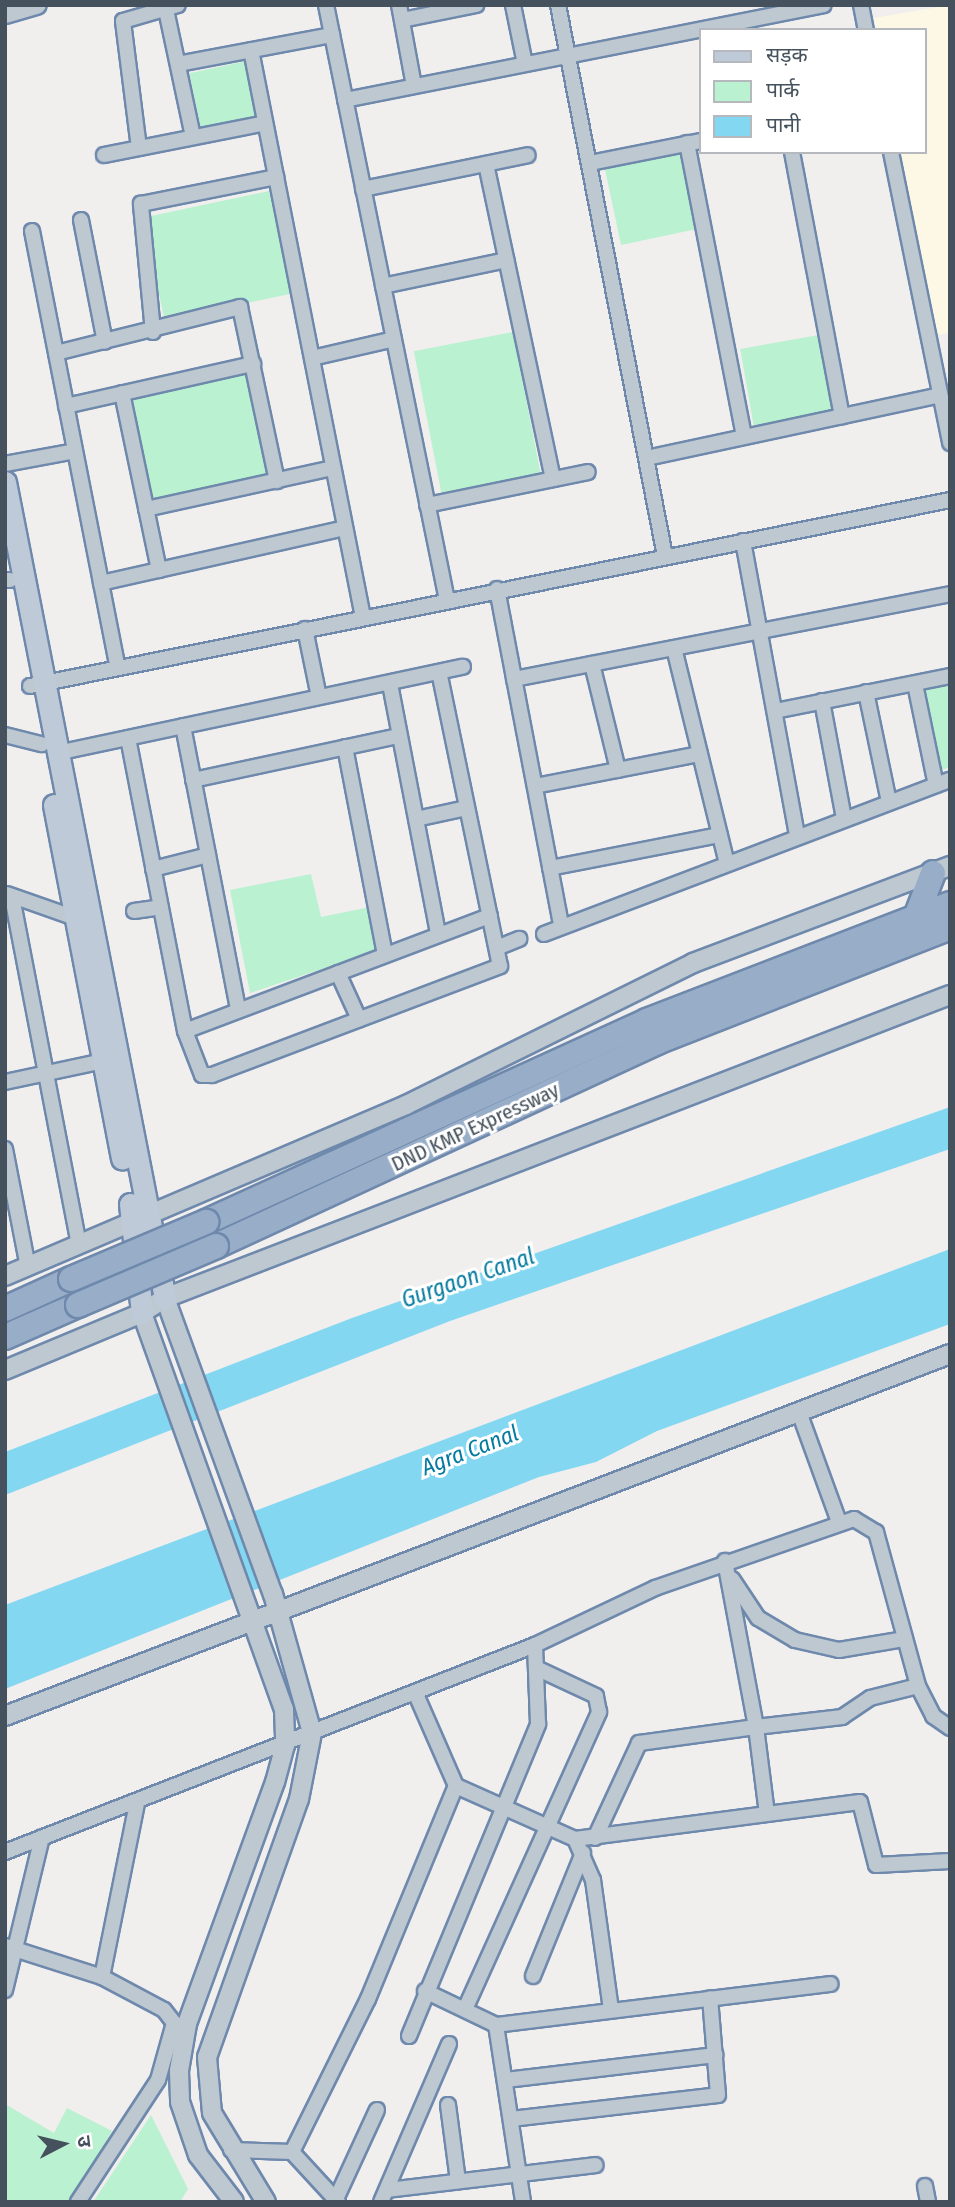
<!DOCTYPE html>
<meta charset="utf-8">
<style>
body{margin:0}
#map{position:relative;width:955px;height:2207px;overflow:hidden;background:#f1eeee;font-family:"Fira Sans Condensed","Noto Sans Devanagari",sans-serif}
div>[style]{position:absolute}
.commercial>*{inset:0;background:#fdf7e6}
.green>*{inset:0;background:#b9f1d1;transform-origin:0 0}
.water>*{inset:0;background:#84d7f1}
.roads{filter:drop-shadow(2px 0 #6e89ac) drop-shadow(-2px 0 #6e89ac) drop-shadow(0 2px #6e89ac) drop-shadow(0 -2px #6e89ac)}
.minor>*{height:14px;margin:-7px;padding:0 7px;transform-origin:7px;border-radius:7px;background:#bdc8d1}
.tertiary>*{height:18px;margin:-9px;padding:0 9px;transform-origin:9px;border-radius:9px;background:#bdc8d1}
.secondary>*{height:21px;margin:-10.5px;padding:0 10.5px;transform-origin:10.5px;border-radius:10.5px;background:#bfcad8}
.trunk>*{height:24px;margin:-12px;padding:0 12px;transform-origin:12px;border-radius:12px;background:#98adc8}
.bridges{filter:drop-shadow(2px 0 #6e89ac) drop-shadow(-2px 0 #6e89ac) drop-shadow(0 2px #6e89ac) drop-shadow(0 -2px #6e89ac)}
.trunk-bridge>*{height:24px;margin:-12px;padding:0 12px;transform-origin:12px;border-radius:12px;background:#98adc8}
span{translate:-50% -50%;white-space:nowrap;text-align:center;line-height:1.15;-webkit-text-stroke:6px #fff;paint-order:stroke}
.street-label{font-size:21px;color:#45515c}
.water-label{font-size:23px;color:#057ba0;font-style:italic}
.frame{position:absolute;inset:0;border:7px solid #45515c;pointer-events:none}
.legend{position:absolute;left:699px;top:28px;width:228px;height:126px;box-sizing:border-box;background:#fff;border:2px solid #b5b9be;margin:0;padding:9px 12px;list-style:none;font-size:21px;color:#45515c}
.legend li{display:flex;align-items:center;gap:14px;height:35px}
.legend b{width:35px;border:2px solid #b5b9be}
.north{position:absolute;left:28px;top:2109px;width:70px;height:70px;-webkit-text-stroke:5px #fff;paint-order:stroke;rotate:83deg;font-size:19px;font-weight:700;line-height:28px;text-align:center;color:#45515c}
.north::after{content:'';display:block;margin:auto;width:24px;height:32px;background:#45515c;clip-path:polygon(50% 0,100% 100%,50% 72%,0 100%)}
</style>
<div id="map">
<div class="commercial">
<div style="clip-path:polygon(950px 5px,950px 333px,936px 335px,900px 152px,925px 152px,925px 30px,876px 30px,874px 18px)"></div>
</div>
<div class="green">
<div style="left:247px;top:61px;width:56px;height:59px;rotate:78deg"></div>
<div style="left:679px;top:152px;width:79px;height:76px;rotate:78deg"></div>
<div style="left:269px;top:191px;width:105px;height:129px;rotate:78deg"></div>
<div style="left:513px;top:332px;width:144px;height:101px;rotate:79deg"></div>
<div style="left:819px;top:335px;width:79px;height:80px;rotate:80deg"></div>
<div style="left:248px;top:373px;width:106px;height:121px;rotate:79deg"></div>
<div style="clip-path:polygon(950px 682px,950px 767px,939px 771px,922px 688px)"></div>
<div style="clip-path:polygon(311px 874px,321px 917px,370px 907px,378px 950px,250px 993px,230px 890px)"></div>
<div style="clip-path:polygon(5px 2104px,54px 2133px,67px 2108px,112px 2131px,71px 2202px,5px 2202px)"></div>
<div style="clip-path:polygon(151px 2115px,188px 2189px,180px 2202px,93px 2202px)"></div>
</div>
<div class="water">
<div style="clip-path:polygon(950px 1107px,950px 1149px,450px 1321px,5px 1495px,5px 1452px,352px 1318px)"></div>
<div style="clip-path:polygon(950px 1249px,950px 1324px,657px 1431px,596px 1462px,539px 1477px,5px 1689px,5px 1605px)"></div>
</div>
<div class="roads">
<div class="minor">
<div style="left:165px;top:5px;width:135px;rotate:78deg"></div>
<div style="left:326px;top:5px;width:607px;rotate:78.51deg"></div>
<div style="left:399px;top:5px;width:82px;rotate:79.5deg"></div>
<div style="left:513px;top:5px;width:60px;rotate:78.5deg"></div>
<div style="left:558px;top:5px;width:561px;rotate:79.01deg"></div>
<div style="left:861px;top:5px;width:25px;rotate:79deg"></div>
<div style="left:402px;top:20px;width:76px;rotate:-11.5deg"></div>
<div style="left:251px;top:50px;width:578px;rotate:78.83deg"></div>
<div style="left:178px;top:64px;width:157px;rotate:-10.7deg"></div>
<div style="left:345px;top:100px;width:488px;rotate:-11.2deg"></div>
<div style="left:687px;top:143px;width:299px;rotate:79deg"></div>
<div style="left:139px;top:148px;width:128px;rotate:-97.2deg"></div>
<div style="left:123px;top:21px;width:57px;rotate:-16.2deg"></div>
<div style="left:792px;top:152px;width:269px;rotate:79.3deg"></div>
<div style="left:891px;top:152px;width:297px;rotate:78.5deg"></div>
<div style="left:104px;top:155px;width:164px;rotate:-11.2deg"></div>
<div style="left:590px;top:163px;width:113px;rotate:-11.2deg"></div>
<div style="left:486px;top:164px;width:322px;rotate:78deg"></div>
<div style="left:363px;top:189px;width:168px;rotate:-11.6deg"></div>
<div style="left:81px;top:220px;width:124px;rotate:78.9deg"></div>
<div style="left:32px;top:231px;width:445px;rotate:78.9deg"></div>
<div style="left:383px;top:286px;width:126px;rotate:-11.9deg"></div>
<div style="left:153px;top:332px;width:129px;rotate:-95.4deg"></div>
<div style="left:141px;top:204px;width:138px;rotate:-11.3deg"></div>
<div style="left:56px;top:353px;width:190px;rotate:-14deg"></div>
<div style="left:240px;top:307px;width:178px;rotate:78deg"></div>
<div style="left:312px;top:358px;width:84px;rotate:-13deg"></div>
<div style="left:122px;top:393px;width:181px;rotate:78.2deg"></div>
<div style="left:66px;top:406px;width:192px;rotate:-12.7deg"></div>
<div style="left:647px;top:458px;width:300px;rotate:-12.1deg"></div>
<div style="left:5px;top:464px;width:71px;rotate:-10.5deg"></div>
<div style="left:427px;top:505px;width:164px;rotate:-11.6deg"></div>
<div style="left:146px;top:509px;width:191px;rotate:-12.4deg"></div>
<div style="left:743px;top:541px;width:300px;rotate:79.6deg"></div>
<div style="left:5px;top:580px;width:5px"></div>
<div style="left:101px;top:583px;width:250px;rotate:-12.7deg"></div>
<div style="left:497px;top:589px;width:343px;rotate:79.2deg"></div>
<div style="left:305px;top:629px;width:69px;rotate:78.4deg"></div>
<div style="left:674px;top:648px;width:221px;rotate:76.2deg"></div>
<div style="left:592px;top:664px;width:109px;rotate:76.2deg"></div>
<div style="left:514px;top:679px;width:444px;rotate:-11deg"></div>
<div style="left:390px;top:684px;width:254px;rotate:79.1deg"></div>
<div style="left:915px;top:684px;width:103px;rotate:78.3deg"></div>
<div style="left:30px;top:686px;width:939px;rotate:-11.43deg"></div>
<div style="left:866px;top:692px;width:112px;rotate:78.2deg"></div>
<div style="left:822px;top:701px;width:120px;rotate:79.4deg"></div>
<div style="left:775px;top:711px;width:178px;rotate:-11.3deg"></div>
<div style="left:183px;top:726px;width:289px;rotate:79deg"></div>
<div style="left:5px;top:735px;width:38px;rotate:14deg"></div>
<div style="left:128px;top:738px;width:298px;rotate:79deg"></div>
<div style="left:185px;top:1031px;width:47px;rotate:68.9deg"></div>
<div style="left:202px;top:1075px;width:10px"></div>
<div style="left:212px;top:1075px;width:308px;rotate:-20.7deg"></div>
<div style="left:500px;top:966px;width:300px;rotate:-101.7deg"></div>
<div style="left:345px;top:747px;width:211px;rotate:79.1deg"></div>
<div style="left:57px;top:753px;width:415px;rotate:-12deg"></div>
<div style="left:193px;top:780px;width:211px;rotate:-12.1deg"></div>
<div style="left:535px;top:786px;width:168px;rotate:-11deg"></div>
<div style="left:416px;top:819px;width:51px;rotate:-12.4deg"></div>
<div style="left:550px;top:868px;width:173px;rotate:-11deg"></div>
<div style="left:153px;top:869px;width:57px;rotate:-14.3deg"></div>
<div style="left:7px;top:894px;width:72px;rotate:19.4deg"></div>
<div style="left:12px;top:897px;width:353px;rotate:79.1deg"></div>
<div style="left:134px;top:911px;width:27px;rotate:-8deg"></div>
<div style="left:544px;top:934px;width:434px;rotate:-20.8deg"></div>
<div style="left:499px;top:947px;width:22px;rotate:-22deg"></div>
<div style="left:338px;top:973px;width:51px;rotate:65.5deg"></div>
<div style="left:185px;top:1031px;width:326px;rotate:-20.7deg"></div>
<div style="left:5px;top:1082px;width:100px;rotate:-12.1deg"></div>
<div style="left:5px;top:1149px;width:115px;rotate:79deg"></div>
<div style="left:799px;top:1412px;width:117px;rotate:70deg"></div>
<div style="left:732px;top:1579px;width:47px;rotate:56.3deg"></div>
<div style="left:758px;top:1618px;width:43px;rotate:30.7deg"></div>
<div style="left:795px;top:1640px;width:45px;rotate:12.8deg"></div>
<div style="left:839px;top:1650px;width:67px;rotate:-9.5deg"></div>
<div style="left:415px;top:1692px;width:103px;rotate:66.4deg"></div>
<div style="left:456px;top:1786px;width:130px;rotate:24deg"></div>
<div style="left:575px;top:1839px;width:287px;rotate:-7.4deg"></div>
<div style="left:860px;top:1802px;width:65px;rotate:75.7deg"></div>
<div style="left:876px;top:1865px;width:74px;rotate:-3.1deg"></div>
<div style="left:767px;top:1814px;width:88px;rotate:-97.2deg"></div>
<div style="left:756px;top:1727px;width:87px;rotate:-6.6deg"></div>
<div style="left:842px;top:1717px;width:34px;rotate:-34deg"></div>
<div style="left:870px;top:1698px;width:49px;rotate:-14deg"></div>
<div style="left:595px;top:1838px;width:105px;rotate:-65.1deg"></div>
<div style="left:639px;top:1743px;width:118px;rotate:-7.8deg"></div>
<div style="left:756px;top:1727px;width:169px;rotate:-100.6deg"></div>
<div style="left:575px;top:1839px;width:45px;rotate:66.3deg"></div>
<div style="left:593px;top:1880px;width:130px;rotate:82.1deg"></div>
<div style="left:5px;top:1852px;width:569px;rotate:-21.33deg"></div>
<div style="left:535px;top:1645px;width:133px;rotate:-25.4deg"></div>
<div style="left:655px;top:1588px;width:211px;rotate:-19.1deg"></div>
<div style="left:854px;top:1519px;width:26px;rotate:31deg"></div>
<div style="left:876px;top:1532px;width:160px;rotate:74.7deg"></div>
<div style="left:918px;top:1686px;width:34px;rotate:63deg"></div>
<div style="left:933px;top:1716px;width:21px;rotate:35deg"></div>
<div style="left:5px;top:1946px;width:102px;rotate:17.7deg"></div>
<div style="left:102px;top:1977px;width:70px;rotate:28deg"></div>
<div style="left:164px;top:2010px;width:16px;rotate:52deg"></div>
<div style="left:174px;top:2023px;width:59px;rotate:105.7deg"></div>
<div style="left:158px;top:2080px;width:146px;rotate:123.3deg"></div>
<div style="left:533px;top:1976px;width:133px;rotate:-67.9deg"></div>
<div style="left:102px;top:1977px;width:177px;rotate:-78.6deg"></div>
<div style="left:5px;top:1990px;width:157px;rotate:-76.4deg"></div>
<div style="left:425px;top:1991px;width:79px;rotate:25.6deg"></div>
<div style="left:496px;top:2025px;width:179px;rotate:81.3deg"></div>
<div style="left:466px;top:2007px;width:324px;rotate:-65.7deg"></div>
<div style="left:599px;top:1712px;width:16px;rotate:-101deg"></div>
<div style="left:596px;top:1696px;width:64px;rotate:-155deg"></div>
<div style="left:496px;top:2025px;width:337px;rotate:-7deg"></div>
<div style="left:409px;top:2036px;width:338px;rotate:-67.5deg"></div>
<div style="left:538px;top:1724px;width:79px;rotate:-92.2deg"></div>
<div style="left:506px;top:2080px;width:211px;rotate:-6.8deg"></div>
<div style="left:448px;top:2105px;width:77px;rotate:82.5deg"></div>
<div style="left:511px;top:2119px;width:208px;rotate:-6.6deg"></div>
<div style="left:718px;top:2095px;width:97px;rotate:-94.7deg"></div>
<div style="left:231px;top:2150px;width:61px;rotate:1.9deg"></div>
<div style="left:292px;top:2152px;width:68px;rotate:47.4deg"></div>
<div style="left:292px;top:2152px;width:171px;rotate:-63.6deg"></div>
<div style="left:368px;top:1999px;width:230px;rotate:-67.6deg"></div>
<div style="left:925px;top:2186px;width:16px;rotate:79deg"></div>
<div style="left:387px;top:2190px;width:210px;rotate:-6.8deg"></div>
<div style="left:336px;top:2199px;width:98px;rotate:-65.3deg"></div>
<div style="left:381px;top:2202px;width:172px;rotate:-66.7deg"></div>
</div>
<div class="tertiary">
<div style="left:5px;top:14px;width:33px;rotate:-16deg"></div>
<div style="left:5px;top:1276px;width:436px;rotate:-23.1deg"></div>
<div style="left:406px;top:1105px;width:320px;rotate:-26.3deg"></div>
<div style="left:693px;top:963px;width:275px;rotate:-20.7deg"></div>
<div style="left:165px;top:1298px;width:315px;rotate:70deg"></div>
<div style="left:273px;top:1594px;width:144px;rotate:74.3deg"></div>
<div style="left:312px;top:1733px;width:67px;rotate:101.1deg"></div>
<div style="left:299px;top:1799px;width:274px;rotate:109.6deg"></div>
<div style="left:207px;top:2057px;width:56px;rotate:84.9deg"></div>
<div style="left:212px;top:2113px;width:104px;rotate:58.8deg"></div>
<div style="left:142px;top:1313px;width:421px;rotate:70.3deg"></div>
<div style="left:284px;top:1709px;width:36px;rotate:88deg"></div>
<div style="left:285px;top:1745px;width:38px;rotate:105deg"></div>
<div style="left:275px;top:1782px;width:258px;rotate:110deg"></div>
<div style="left:187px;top:2024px;width:48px;rotate:99.7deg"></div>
<div style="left:179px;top:2071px;width:31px;rotate:88deg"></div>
<div style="left:180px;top:2102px;width:56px;rotate:71.2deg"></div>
<div style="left:198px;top:2155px;width:59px;rotate:52.5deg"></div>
<div style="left:5px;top:1370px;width:148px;rotate:-22.6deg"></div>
<div style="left:142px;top:1313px;width:27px;rotate:-33deg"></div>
<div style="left:165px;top:1298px;width:841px;rotate:-21.11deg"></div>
<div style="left:5px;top:1716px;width:1012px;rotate:-20.96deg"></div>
</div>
<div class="secondary">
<div style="left:5px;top:482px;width:832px;rotate:78.91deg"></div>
<div style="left:54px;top:805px;width:360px;rotate:79.1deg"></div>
<div style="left:130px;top:1204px;width:110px;rotate:83.7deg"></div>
</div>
<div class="trunk">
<div style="left:916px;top:917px;width:47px;rotate:-68.9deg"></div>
<div style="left:206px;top:1222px;width:485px;rotate:-24.5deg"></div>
<div style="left:647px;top:1021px;width:325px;rotate:-21.1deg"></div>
<div style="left:216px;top:1246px;width:486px;rotate:-24.8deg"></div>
<div style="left:657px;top:1042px;width:315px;rotate:-21.4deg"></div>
<div style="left:5px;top:1309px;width:72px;rotate:-24.4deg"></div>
<div style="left:5px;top:1337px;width:80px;rotate:-23.7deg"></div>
</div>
</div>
<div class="bridges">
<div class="trunk-bridge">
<div style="left:71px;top:1279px;width:147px;rotate:-22.9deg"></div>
<div style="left:78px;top:1305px;width:150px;rotate:-23.1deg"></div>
</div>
</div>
<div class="street-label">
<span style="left:475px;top:1127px;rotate:-25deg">DND KMP Expressway</span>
</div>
<div class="water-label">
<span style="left:468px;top:1278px;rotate:-19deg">Gurgaon Canal</span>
<span style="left:470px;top:1450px;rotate:-21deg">Agra Canal</span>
</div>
<div class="frame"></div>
<ul class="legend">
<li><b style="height:9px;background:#bfcad8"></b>सड़क</li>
<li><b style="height:19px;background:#b9f1d1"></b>पार्क</li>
<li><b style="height:19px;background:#84d7f1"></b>पानी</li>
</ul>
<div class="north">उ</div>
</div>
